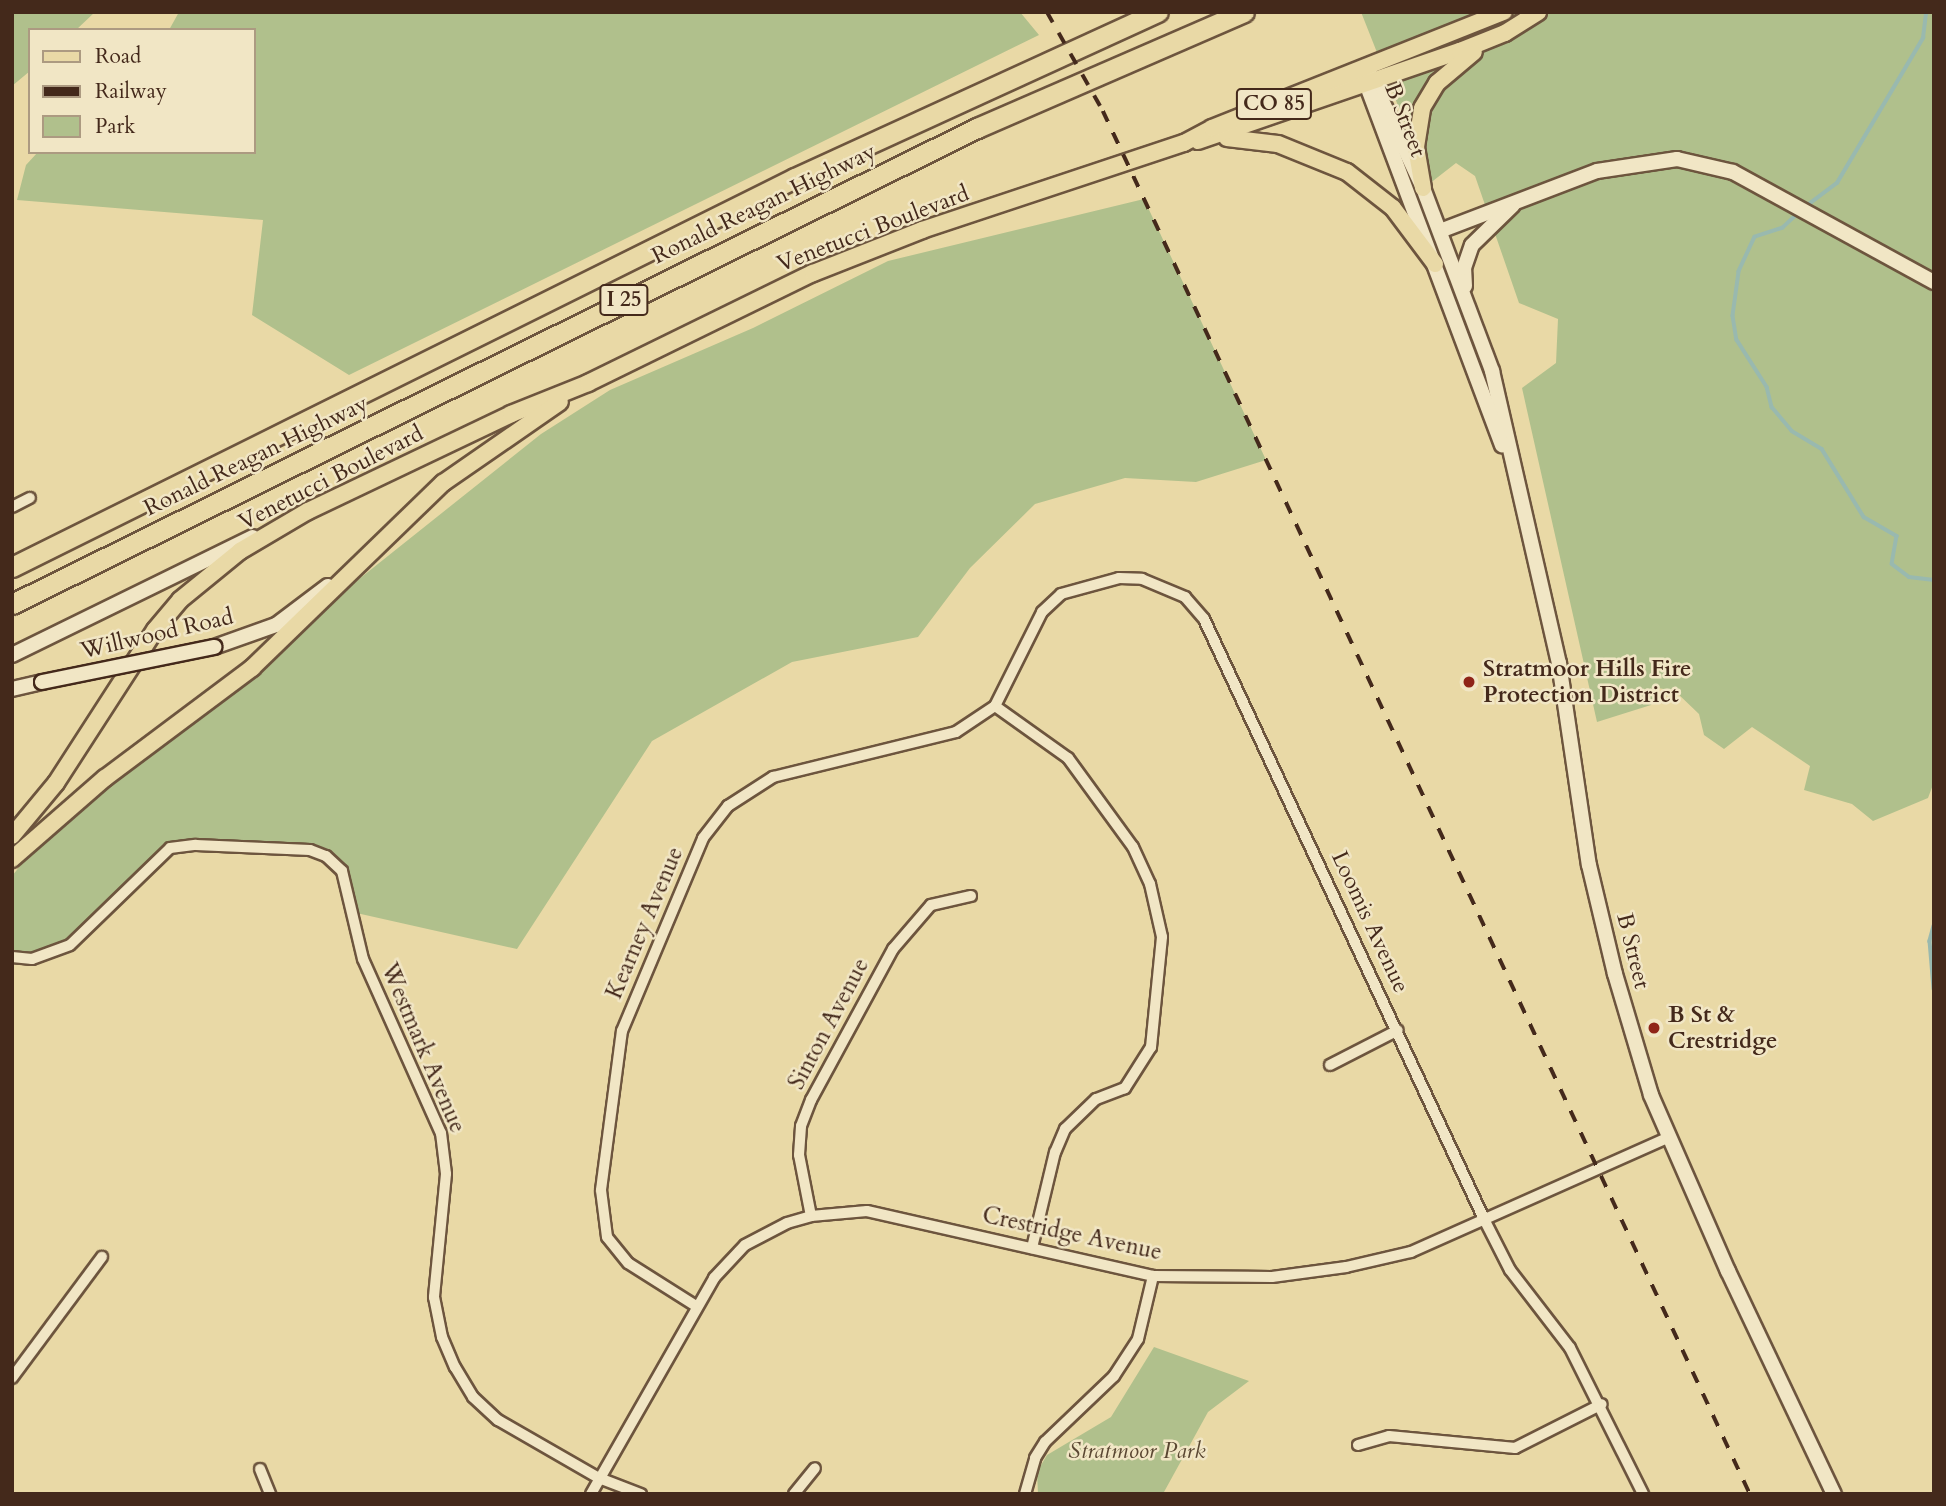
<!DOCTYPE html>
<style>
body{margin:0}
#map{position:relative;width:1946px;height:1506px;overflow:hidden;background:#e9d9a6;font-family:Cardo,serif}
div>[style]{position:absolute}
.green>*{inset:0;background:#b0c08c}
.stream>*{height:3.5px;margin:-1.75px;padding:0 1.75px;transform-origin:1.75px;border-radius:1.75px;background:#99b9af}
.roads{filter:drop-shadow(2px 0 #6d553e) drop-shadow(-2px 0 #6d553e) drop-shadow(0 2px #6d553e) drop-shadow(0 -2px #6d553e)}
.street>*{height:10px;margin:-5px;padding:0 5px;transform-origin:5px;border-radius:5px;background:#f1e6c5}
.secondary>*{height:14px;margin:-7px;padding:0 7px;transform-origin:7px;border-radius:7px;background:#f1e6c5}
.primary>*{height:16px;margin:-8px;padding:0 8px;transform-origin:8px;border-radius:8px;background:#e9d9a6}
.highway>*{height:19px;margin:-9.5px;padding:0 9.5px;transform-origin:9.5px;border-radius:9.5px;background:#e9d9a6}
.rail>*{height:3.5px;margin-top:-1.75px;transform-origin:0;background:repeating-linear-gradient(90deg,#44291b 0 12px,transparent 0 24px)}
.bridges{filter:drop-shadow(2px 0 #44291b) drop-shadow(-2px 0 #44291b) drop-shadow(0 2px #44291b) drop-shadow(0 -2px #44291b)}
.secondary-bridge>*{height:14px;margin:-7px;padding:0 7px;transform-origin:7px;border-radius:7px;background:#f1e6c5}
.dots>*{width:19px;height:19px;translate:-50% -50%;box-sizing:border-box;border:4px solid #f1e6c5;border-radius:50%}
span{translate:-50% -50%;white-space:nowrap;text-align:center;line-height:1.15;-webkit-text-stroke:5px #f1e6c5;paint-order:stroke}
.shield-label span{padding:2px 5px;background:#f1e6c5;border:2px solid;border-radius:5px;-webkit-text-stroke-width:0}
.shield-label{font-size:21px;color:#44291b;font-weight:700}
.street-label{font-size:23px;color:#44291b}
.poi-label{font-size:23px;color:#44291b;font-weight:700}
.left{translate:0 -50%;text-align:left}
.park-label{font-size:23px;color:#5a4732;font-style:italic}
.frame{position:absolute;inset:0;border:14px solid #44291b;pointer-events:none}
.legend{position:absolute;left:28px;top:28px;width:228px;height:126px;box-sizing:border-box;background:#f1e6c5;border:2px solid #ac9a81;margin:0;padding:9px 12px;list-style:none;font-size:21px;color:#44291b}
.legend li{display:flex;align-items:center;gap:14px;height:35px}
.legend b{width:35px;border:2px solid #ac9a81}
</style>
<div id="map">
<div class="green">
<div style="clip-path:polygon(12px 12px,95px 12px,76px 30px,30px 30px,30px 71px,12px 86px)"></div>
<div style="clip-path:polygon(179px 12px,1020px 12px,1039px 35px,349px 375px,252px 315px,263px 220px,17px 200px,26px 165px,38px 152px,254px 152px,254px 30px,169px 30px)"></div>
<div style="clip-path:polygon(1361px 12px,1934px 12px,1934px 782px,1928px 798px,1873px 821px,1852px 804px,1804px 790px,1810px 766px,1752px 727px,1724px 749px,1704px 735px,1699px 714px,1675px 691px,1658px 688px,1651px 705px,1597px 722px,1522px 388px,1556px 363px,1558px 319px,1519px 303px,1475px 176px,1456px 163px,1429px 184px)"></div>
<div style="clip-path:polygon(1144px 199px,1266px 460px,1196px 482px,1125px 478px,1035px 504px,970px 568px,918px 637px,792px 662px,652px 741px,517px 949px,352px 912px,341px 871px,310px 850px,196px 845px,156px 859px,90px 927px,49px 955px,12px 956px,12px 876px,58px 819px,541px 434px,610px 390px,753px 328px,888px 261px)"></div>
<div style="clip-path:polygon(1154px 1347px,1249px 1381px,1208px 1412px,1164px 1492px,1038px 1494px,1037px 1472px,1047px 1455px,1111px 1417px)"></div>
</div>
<div class="stream">
<div style="left:1805px;top:207px;width:40px;rotate:-37deg"></div>
<div style="left:1837px;top:183px;width:169px;rotate:-59.3deg"></div>
<div style="left:1923px;top:38px;width:26px;rotate:-83deg"></div>
<div style="left:1800px;top:212px;width:23px;rotate:137deg"></div>
<div style="left:1783px;top:228px;width:29px;rotate:162deg"></div>
<div style="left:1755px;top:237px;width:38px;rotate:115deg"></div>
<div style="left:1739px;top:272px;width:44px;rotate:97.8deg"></div>
<div style="left:1733px;top:316px;width:24px;rotate:81deg"></div>
<div style="left:1737px;top:340px;width:56px;rotate:57.4deg"></div>
<div style="left:1767px;top:387px;width:21px;rotate:76deg"></div>
<div style="left:1772px;top:407px;width:31px;rotate:50deg"></div>
<div style="left:1792px;top:431px;width:35px;rotate:31deg"></div>
<div style="left:1822px;top:449px;width:80px;rotate:58.3deg"></div>
<div style="left:1864px;top:517px;width:38px;rotate:30deg"></div>
<div style="left:1897px;top:536px;width:28px;rotate:100deg"></div>
<div style="left:1892px;top:564px;width:21px;rotate:37deg"></div>
<div style="left:1909px;top:577px;width:25px;rotate:7deg"></div>
<div style="left:1934px;top:926px;width:16px;rotate:105deg"></div>
<div style="left:1930px;top:941px;width:48px;rotate:85.2deg"></div>
</div>
<div class="roads">
<div class="street">
<div style="left:12px;top:507px;width:20px;rotate:-27deg"></div>
<div style="left:995px;top:706px;width:90px;rotate:35.5deg"></div>
<div style="left:1068px;top:758px;width:110px;rotate:53.9deg"></div>
<div style="left:1133px;top:847px;width:41px;rotate:65.3deg"></div>
<div style="left:1150px;top:884px;width:54px;rotate:77.2deg"></div>
<div style="left:1162px;top:937px;width:111px;rotate:95.7deg"></div>
<div style="left:1151px;top:1047px;width:49px;rotate:122.4deg"></div>
<div style="left:1125px;top:1088px;width:31px;rotate:159deg"></div>
<div style="left:1096px;top:1099px;width:43px;rotate:135.9deg"></div>
<div style="left:1065px;top:1129px;width:25px;rotate:113deg"></div>
<div style="left:1055px;top:1152px;width:99px;rotate:103.5deg"></div>
<div style="left:12px;top:957px;width:20px;rotate:6deg"></div>
<div style="left:32px;top:959px;width:40px;rotate:-20.2deg"></div>
<div style="left:70px;top:945px;width:139px;rotate:-44.1deg"></div>
<div style="left:170px;top:848px;width:26px;rotate:-7deg"></div>
<div style="left:196px;top:845px;width:114px;rotate:2.5deg"></div>
<div style="left:310px;top:850px;width:17px;rotate:21deg"></div>
<div style="left:326px;top:856px;width:22px;rotate:43deg"></div>
<div style="left:342px;top:871px;width:90px;rotate:76.6deg"></div>
<div style="left:363px;top:959px;width:191px;rotate:65.9deg"></div>
<div style="left:441px;top:1133px;width:41px;rotate:83deg"></div>
<div style="left:446px;top:1174px;width:124px;rotate:95.6deg"></div>
<div style="left:434px;top:1297px;width:41px;rotate:78.7deg"></div>
<div style="left:442px;top:1337px;width:33px;rotate:67deg"></div>
<div style="left:455px;top:1367px;width:35px;rotate:59deg"></div>
<div style="left:473px;top:1397px;width:34px;rotate:43deg"></div>
<div style="left:498px;top:1420px;width:116px;rotate:29.9deg"></div>
<div style="left:599px;top:1478px;width:45px;rotate:20.9deg"></div>
<div style="left:1330px;top:1065px;width:76px;rotate:-27.2deg"></div>
<div style="left:811px;top:1216px;width:62px;rotate:-101.1deg"></div>
<div style="left:799px;top:1155px;width:29px;rotate:-86deg"></div>
<div style="left:801px;top:1126px;width:28px;rotate:-69deg"></div>
<div style="left:811px;top:1100px;width:172px;rotate:-61.5deg"></div>
<div style="left:893px;top:949px;width:58px;rotate:-49.2deg"></div>
<div style="left:931px;top:905px;width:41px;rotate:-12.7deg"></div>
<div style="left:696px;top:1306px;width:80px;rotate:-147.7deg"></div>
<div style="left:628px;top:1263px;width:33px;rotate:-129deg"></div>
<div style="left:607px;top:1237px;width:47px;rotate:-97.3deg"></div>
<div style="left:601px;top:1190px;width:160px;rotate:-82.5deg"></div>
<div style="left:622px;top:1031px;width:209px;rotate:-67.2deg"></div>
<div style="left:703px;top:838px;width:41px;rotate:-52deg"></div>
<div style="left:728px;top:806px;width:54px;rotate:-32.8deg"></div>
<div style="left:773px;top:777px;width:188px;rotate:-13.8deg"></div>
<div style="left:956px;top:732px;width:47px;rotate:-33.7deg"></div>
<div style="left:995px;top:706px;width:105px;rotate:-63.4deg"></div>
<div style="left:1042px;top:612px;width:26px;rotate:-43deg"></div>
<div style="left:1061px;top:594px;width:60px;rotate:-15.4deg"></div>
<div style="left:1119px;top:578px;width:23px;rotate:2deg"></div>
<div style="left:1142px;top:579px;width:47px;rotate:22.7deg"></div>
<div style="left:1185px;top:597px;width:29px;rotate:49deg"></div>
<div style="left:1204px;top:619px;width:664px;rotate:64.98deg"></div>
<div style="left:1485px;top:1221px;width:55px;rotate:63deg"></div>
<div style="left:1510px;top:1270px;width:98px;rotate:52.4deg"></div>
<div style="left:1570px;top:1348px;width:163px;rotate:63.4deg"></div>
<div style="left:12px;top:1378px;width:151px;rotate:-53.4deg"></div>
<div style="left:1358px;top:1445px;width:32px;rotate:-16deg"></div>
<div style="left:1389px;top:1436px;width:127px;rotate:5.4deg"></div>
<div style="left:1515px;top:1448px;width:97px;rotate:-26.8deg"></div>
<div style="left:260px;top:1469px;width:27px;rotate:68deg"></div>
<div style="left:591px;top:1494px;width:249px;rotate:-60.3deg"></div>
<div style="left:714px;top:1278px;width:45px;rotate:-46.8deg"></div>
<div style="left:745px;top:1245px;width:47px;rotate:-27.6deg"></div>
<div style="left:787px;top:1223px;width:25px;rotate:-16deg"></div>
<div style="left:811px;top:1216px;width:56px;rotate:-5.1deg"></div>
<div style="left:867px;top:1211px;width:293px;rotate:12.8deg"></div>
<div style="left:1153px;top:1276px;width:119px;rotate:0.5deg"></div>
<div style="left:1272px;top:1277px;width:75px;rotate:-7.7deg"></div>
<div style="left:1346px;top:1267px;width:67px;rotate:-13deg"></div>
<div style="left:1411px;top:1252px;width:280px;rotate:-24deg"></div>
<div style="left:794px;top:1494px;width:33px;rotate:-51deg"></div>
<div style="left:1025px;top:1494px;width:37px;rotate:-74deg"></div>
<div style="left:1035px;top:1458px;width:19px;rotate:-58deg"></div>
<div style="left:1045px;top:1442px;width:95px;rotate:-43.7deg"></div>
<div style="left:1114px;top:1376px;width:44px;rotate:-57deg"></div>
<div style="left:1138px;top:1339px;width:65px;rotate:-76.6deg"></div>
</div>
<div class="secondary">
<div style="left:1369px;top:73px;width:127px;rotate:64.8deg"></div>
<div style="left:1423px;top:188px;width:196px;rotate:69.3deg"></div>
<div style="left:1492px;top:371px;width:300px;rotate:77.1deg"></div>
<div style="left:1559px;top:663px;width:204px;rotate:81.6deg"></div>
<div style="left:1589px;top:865px;width:112px;rotate:76.6deg"></div>
<div style="left:1615px;top:974px;width:126px;rotate:73.4deg"></div>
<div style="left:1651px;top:1095px;width:192px;rotate:66.4deg"></div>
<div style="left:1728px;top:1271px;width:247px;rotate:64.6deg"></div>
<div style="left:1366px;top:74px;width:12px;rotate:85deg"></div>
<div style="left:1367px;top:86px;width:384px;rotate:69.4deg"></div>
<div style="left:1440px;top:231px;width:168px;rotate:-20.9deg"></div>
<div style="left:1597px;top:171px;width:81px;rotate:-8.5deg"></div>
<div style="left:1677px;top:159px;width:57px;rotate:13.1deg"></div>
<div style="left:1733px;top:172px;width:229px;rotate:28.7deg"></div>
<div style="left:1465px;top:286px;width:18px;rotate:-93deg"></div>
<div style="left:1464px;top:268px;width:24px;rotate:-71deg"></div>
<div style="left:1472px;top:245px;width:57px;rotate:-44.3deg"></div>
<div style="left:214px;top:647px;width:66px;rotate:-19.5deg"></div>
<div style="left:276px;top:625px;width:65px;rotate:-36.9deg"></div>
<div style="left:12px;top:655px;width:268px;rotate:-26.1deg"></div>
<div style="left:12px;top:689px;width:31px;rotate:-13deg"></div>
</div>
<div class="primary">
<div style="left:1227px;top:138px;width:51px;rotate:6.7deg"></div>
<div style="left:1278px;top:144px;width:74px;rotate:22.1deg"></div>
<div style="left:1347px;top:172px;width:58px;rotate:38deg"></div>
<div style="left:1393px;top:208px;width:70px;rotate:53.1deg"></div>
<div style="left:1198px;top:141px;width:277px;rotate:-19deg"></div>
<div style="left:1460px;top:51px;width:48px;rotate:-21.8deg"></div>
<div style="left:1505px;top:33px;width:39px;rotate:-32deg"></div>
<div style="left:1423px;top:188px;width:42px;rotate:-99.7deg"></div>
<div style="left:1416px;top:147px;width:39px;rotate:-81deg"></div>
<div style="left:1422px;top:108px;width:29px;rotate:-59deg"></div>
<div style="left:1437px;top:83px;width:48px;rotate:-40deg"></div>
<div style="left:12px;top:836px;width:69px;rotate:-50.3deg"></div>
<div style="left:56px;top:783px;width:182px;rotate:-57.1deg"></div>
<div style="left:155px;top:630px;width:39px;rotate:-50deg"></div>
<div style="left:180px;top:600px;width:77px;rotate:-39.2deg"></div>
<div style="left:240px;top:551px;width:79px;rotate:-30.5deg"></div>
<div style="left:308px;top:511px;width:225px;rotate:-25.5deg"></div>
<div style="left:511px;top:414px;width:83px;rotate:-21.9deg"></div>
<div style="left:588px;top:383px;width:250px;rotate:-26.1deg"></div>
<div style="left:813px;top:273px;width:117px;rotate:-21.5deg"></div>
<div style="left:922px;top:230px;width:276px;rotate:-18.4deg"></div>
<div style="left:1184px;top:143px;width:32px;rotate:-28deg"></div>
<div style="left:1212px;top:128px;width:314px;rotate:-21.7deg"></div>
<div style="left:12px;top:859px;width:123px;rotate:-41.1deg"></div>
<div style="left:105px;top:778px;width:184px;rotate:-36.8deg"></div>
<div style="left:252px;top:668px;width:266px;rotate:-44.1deg"></div>
<div style="left:443px;top:483px;width:142px;rotate:-34.7deg"></div>
</div>
<div class="highway">
<div style="left:12px;top:567px;width:874px;rotate:-26.42deg"></div>
<div style="left:795px;top:178px;width:399px;rotate:-24.6deg"></div>
<div style="left:12px;top:604px;width:1076px;rotate:-26.26deg"></div>
<div style="left:977px;top:128px;width:291px;rotate:-23.5deg"></div>
</div>
</div>
<div class="rail">
<div style="left:1047px;top:12px;width:114px;rotate:60.5deg"></div>
<div style="left:1103px;top:111px;width:1527px;rotate:64.93deg"></div>
</div>
<div class="bridges">
<div class="secondary-bridge">
<div style="left:42px;top:682px;width:176px;rotate:-11.5deg"></div>
</div>
</div>
<div class="dots">
<div style="left:1469px;top:682px;background:#8f2418"></div>
<div style="left:1654px;top:1028px;background:#8f2418"></div>
</div>
<div class="shield-label">
<span style="left:1274px;top:104px">CO 85</span>
<span style="left:624px;top:300px">I 25</span>
</div>
<div class="street-label">
<span style="left:1405px;top:120px;rotate:69deg">B Street</span>
<span style="left:764px;top:204px;rotate:-26deg">Ronald Reagan Highway</span>
<span style="left:873px;top:229px;rotate:-21deg">Venetucci Boulevard</span>
<span style="left:256px;top:456px;rotate:-26deg">Ronald Reagan Highway</span>
<span style="left:331px;top:478px;rotate:-27deg">Venetucci Boulevard</span>
<span style="left:157px;top:634px;rotate:-13deg">Willwood Road</span>
<span style="left:1370px;top:922px;rotate:65deg">Loomis Avenue</span>
<span style="left:645px;top:923px;rotate:-67deg">Kearney Avenue</span>
<span style="left:1633px;top:951px;rotate:76deg">B Street</span>
<span style="left:829px;top:1024px;rotate:-62deg">Sinton Avenue</span>
<span style="left:423px;top:1048px;rotate:67deg">Westmark Avenue</span>
<span style="left:1072px;top:1234px;rotate:12deg">Crestridge Avenue</span>
</div>
<div class="poi-label">
<span class="left" style="left:1483px;top:682px">Stratmoor Hills Fire<br>Protection District</span>
<span class="left" style="left:1668px;top:1028px">B St &amp;<br>Crestridge</span>
</div>
<div class="park-label">
<span style="left:1137px;top:1451px">Stratmoor Park</span>
</div>
<div class="frame"></div>
<ul class="legend">
<li><b style="height:9px;background:#e9d9a6"></b>Road</li>
<li><b style="height:9px;background:#44291b"></b>Railway</li>
<li><b style="height:19px;background:#b0c08c"></b>Park</li>
</ul>
</div>
